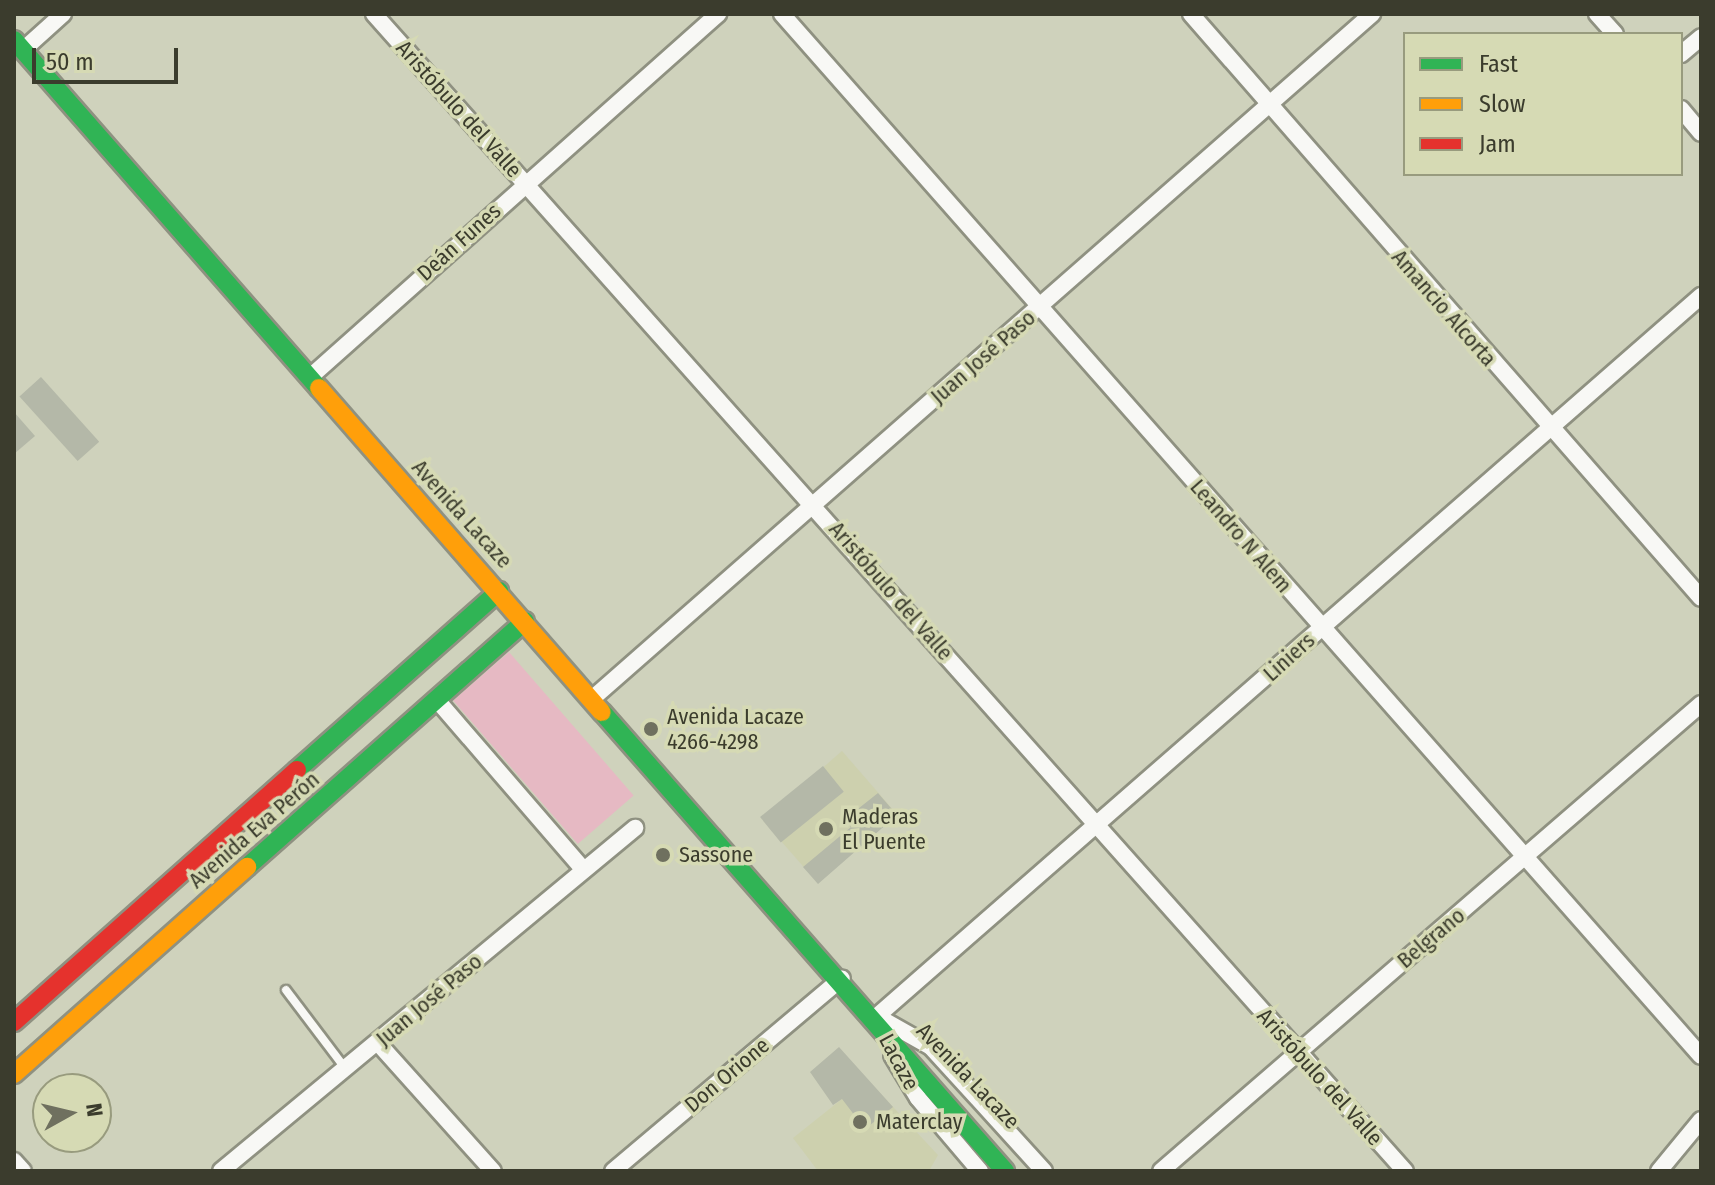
<!DOCTYPE html>
<meta charset="utf-8">
<style>
body{margin:0}
#map{position:relative;width:1715px;height:1185px;overflow:hidden;background:#cfd2bc;font-family:"Fira Sans Condensed",sans-serif}
div>[style]{position:absolute}
.built>*{inset:0;background:#cdd0ae;transform-origin:0 0}
.green>*{inset:0;background:#e6b9c3;transform-origin:0 0}
.building>*{inset:0;background:#b4b8a8;transform-origin:0 0}
.roads{filter:drop-shadow(2px 0 #8f9181) drop-shadow(-2px 0 #8f9181) drop-shadow(0 2px #8f9181) drop-shadow(0 -2px #8f9181)}
.lane>*{height:8px;margin:-4px;padding:0 4px;transform-origin:4px;border-radius:4px;background:#f8f8f5}
.street>*{height:16px;margin:-8px;padding:0 8px;transform-origin:8px;border-radius:8px;background:#f8f8f5}
.fast>*{height:18px;margin:-9px;padding:0 9px;transform-origin:9px;border-radius:9px;background:#30b455}
.slow>*{height:18px;margin:-9px;padding:0 9px;transform-origin:9px;border-radius:9px;background:#ff9f0a}
.jam>*{height:18px;margin:-9px;padding:0 9px;transform-origin:9px;border-radius:9px;background:#e5322d}
.dots>*{width:22px;height:22px;translate:-50% -50%;box-sizing:border-box;border:4px solid #d6dab4;border-radius:50%}
span{translate:-50% -50%;white-space:nowrap;text-align:center;line-height:1.15;-webkit-text-stroke:7px #d6dab4;paint-order:stroke}
.street-label{font-size:22px;color:#3b3c2d}
.poi-label{font-size:22px;color:#3b3c2d}
.left{translate:0 -50%;text-align:left}
.frame{position:absolute;inset:0;border:16px solid #3b3c2d;pointer-events:none}
.legend{position:absolute;left:1403px;top:32px;width:280px;height:144px;box-sizing:border-box;background:#d6dab4;border:2px solid #989b7e;margin:0;padding:10px 14px;list-style:none;font-size:24px;color:#3b3c2d}
.legend li{display:flex;align-items:center;gap:16px;height:40px}
.legend b{width:40px;border:2px solid #989b7e}
.north{position:absolute;left:32px;top:1073px;width:80px;height:80px;box-sizing:border-box;background:#d6dab4;border:2px solid #989b7e;border-radius:50%;rotate:82deg;font-size:22px;font-weight:700;line-height:32px;text-align:center;color:#3b3c2d}
.north::after{content:'';display:block;margin:auto;width:28px;height:36px;background:#6f705f;clip-path:polygon(50% 0,100% 100%,50% 72%,0 100%)}
.scale{position:absolute;left:32px;top:48px;width:146px;height:36px;box-sizing:border-box;border:4px solid #3b3c2d;border-top:0;padding-left:10px;font-size:24px;line-height:28px;white-space:nowrap;color:#3b3c2d;-webkit-text-stroke:6px #d6dab4;paint-order:stroke}
</style>
<div id="map">
<div class="built">
<div style="left:842px;top:751px;width:84px;height:105px;rotate:49deg"></div>
<div style="clip-path:polygon(867px 1079px,938px 1155px,929px 1171px,818px 1171px,793px 1138px)"></div>
</div>
<div class="green">
<div style="left:509px;top:652px;width:190px;height:74px;rotate:49deg"></div>
</div>
<div class="building">
<div style="left:41px;top:377px;width:87px;height:29px;rotate:48deg"></div>
<div style="clip-path:polygon(14px 412px,35px 436px,14px 454px)"></div>
<div style="left:823px;top:766px;width:33px;height:81px;rotate:51deg"></div>
<div style="clip-path:polygon(878px 793px,897px 815px,818px 884px,803px 867px,851px 827px,844px 820px)"></div>
<div style="clip-path:polygon(839px 1047px,893px 1107px,865px 1129px,842px 1099px,833px 1105px,810px 1072px)"></div>
</div>
<div class="roads">
<div class="lane">
<div style="left:286px;top:990px;width:98px;rotate:52.9deg"></div>
</div>
<div class="street">
<div style="left:374px;top:14px;width:1550px;rotate:48.3deg"></div>
<div style="left:782px;top:14px;width:1389px;rotate:48.59deg"></div>
<div style="left:1191px;top:14px;width:775px;rotate:48.87deg"></div>
<div style="left:1597px;top:14px;width:27px;rotate:48deg"></div>
<div style="left:23px;top:50px;width:54px;rotate:-42deg"></div>
<div style="left:1681px;top:54px;width:26px;rotate:-40deg"></div>
<div style="left:1681px;top:109px;width:31px;rotate:50deg"></div>
<div style="left:309px;top:378px;width:548px;rotate:-41.67deg"></div>
<div style="left:593px;top:698px;width:1037px;rotate:-41.28deg"></div>
<div style="left:437px;top:700px;width:223px;rotate:49.2deg"></div>
<div style="left:876px;top:1017px;width:1096px;rotate:-41.15deg"></div>
<div style="left:878px;top:1017px;width:61px;rotate:29.5deg"></div>
<div style="left:931px;top:1047px;width:168px;rotate:47.7deg"></div>
<div style="left:378px;top:1043px;width:172px;rotate:48.1deg"></div>
<div style="left:892px;top:1055px;width:50px;rotate:58.8deg"></div>
<div style="left:918px;top:1098px;width:96px;rotate:49.7deg"></div>
<div style="left:14px;top:1161px;width:13px;rotate:48deg"></div>
<div style="left:221px;top:1171px;width:538px;rotate:-39.64deg"></div>
<div style="left:613px;top:1171px;width:299px;rotate:-40.1deg"></div>
<div style="left:1161px;top:1171px;width:714px;rotate:-40.85deg"></div>
<div style="left:1659px;top:1171px;width:66px;rotate:-50.5deg"></div>
</div>
<div class="fast">
<div style="left:14px;top:40px;width:463px;rotate:48.8deg"></div>
<div style="left:602px;top:712px;width:611px;rotate:48.72deg"></div>
<div style="left:297px;top:770px;width:270px;rotate:-41.5deg"></div>
<div style="left:247px;top:867px;width:371px;rotate:-41.5deg"></div>
</div>
<div class="slow">
<div style="left:319px;top:388px;width:430px;rotate:48.9deg"></div>
<div style="left:14px;top:1074px;width:312px;rotate:-41.6deg"></div>
</div>
<div class="jam">
<div style="left:14px;top:1022px;width:379px;rotate:-41.7deg"></div>
</div>
</div>
<div class="dots">
<div style="left:651px;top:729px;background:#6f705f"></div>
<div style="left:826px;top:829px;background:#6f705f"></div>
<div style="left:663px;top:855px;background:#6f705f"></div>
<div style="left:860px;top:1122px;background:#6f705f"></div>
</div>
<div class="street-label">
<span style="left:459px;top:109px;rotate:48deg">Aristóbulo del Valle</span>
<span style="left:459px;top:242px;rotate:-42deg">Deán Funes</span>
<span style="left:1444px;top:308px;rotate:49deg">Amancio Alcorta</span>
<span style="left:983px;top:357px;rotate:-41deg">Juan José Paso</span>
<span style="left:462px;top:514px;rotate:48deg">Avenida Lacaze</span>
<span style="left:1241px;top:536px;rotate:49deg">Leandro N Alem</span>
<span style="left:891px;top:591px;rotate:49deg">Aristóbulo del Valle</span>
<span style="left:1289px;top:657px;rotate:-42deg">Liniers</span>
<span style="left:254px;top:830px;rotate:-41deg">Avenida Eva Perón</span>
<span style="left:1431px;top:938px;rotate:-40deg">Belgrano</span>
<span style="left:429px;top:1000px;rotate:-40deg">Juan José Paso</span>
<span style="left:899px;top:1062px;rotate:62deg">Lacaze</span>
<span style="left:727px;top:1075px;rotate:-40deg">Don Orione</span>
<span style="left:968px;top:1076px;rotate:46deg">Avenida Lacaze</span>
<span style="left:1320px;top:1077px;rotate:48deg">Aristóbulo del Valle</span>
</div>
<div class="poi-label">
<span class="left" style="left:667px;top:729px">Avenida Lacaze<br>4266-4298</span>
<span class="left" style="left:842px;top:829px">Maderas<br>El Puente</span>
<span class="left" style="left:679px;top:855px">Sassone</span>
<span class="left" style="left:876px;top:1122px">Materclay</span>
</div>
<div class="frame"></div>
<ul class="legend">
<li><b style="height:10px;background:#30b455"></b>Fast</li>
<li><b style="height:10px;background:#ff9f0a"></b>Slow</li>
<li><b style="height:10px;background:#e5322d"></b>Jam</li>
</ul>
<div class="north">N</div>
<div class="scale">50 m</div>
</div>
